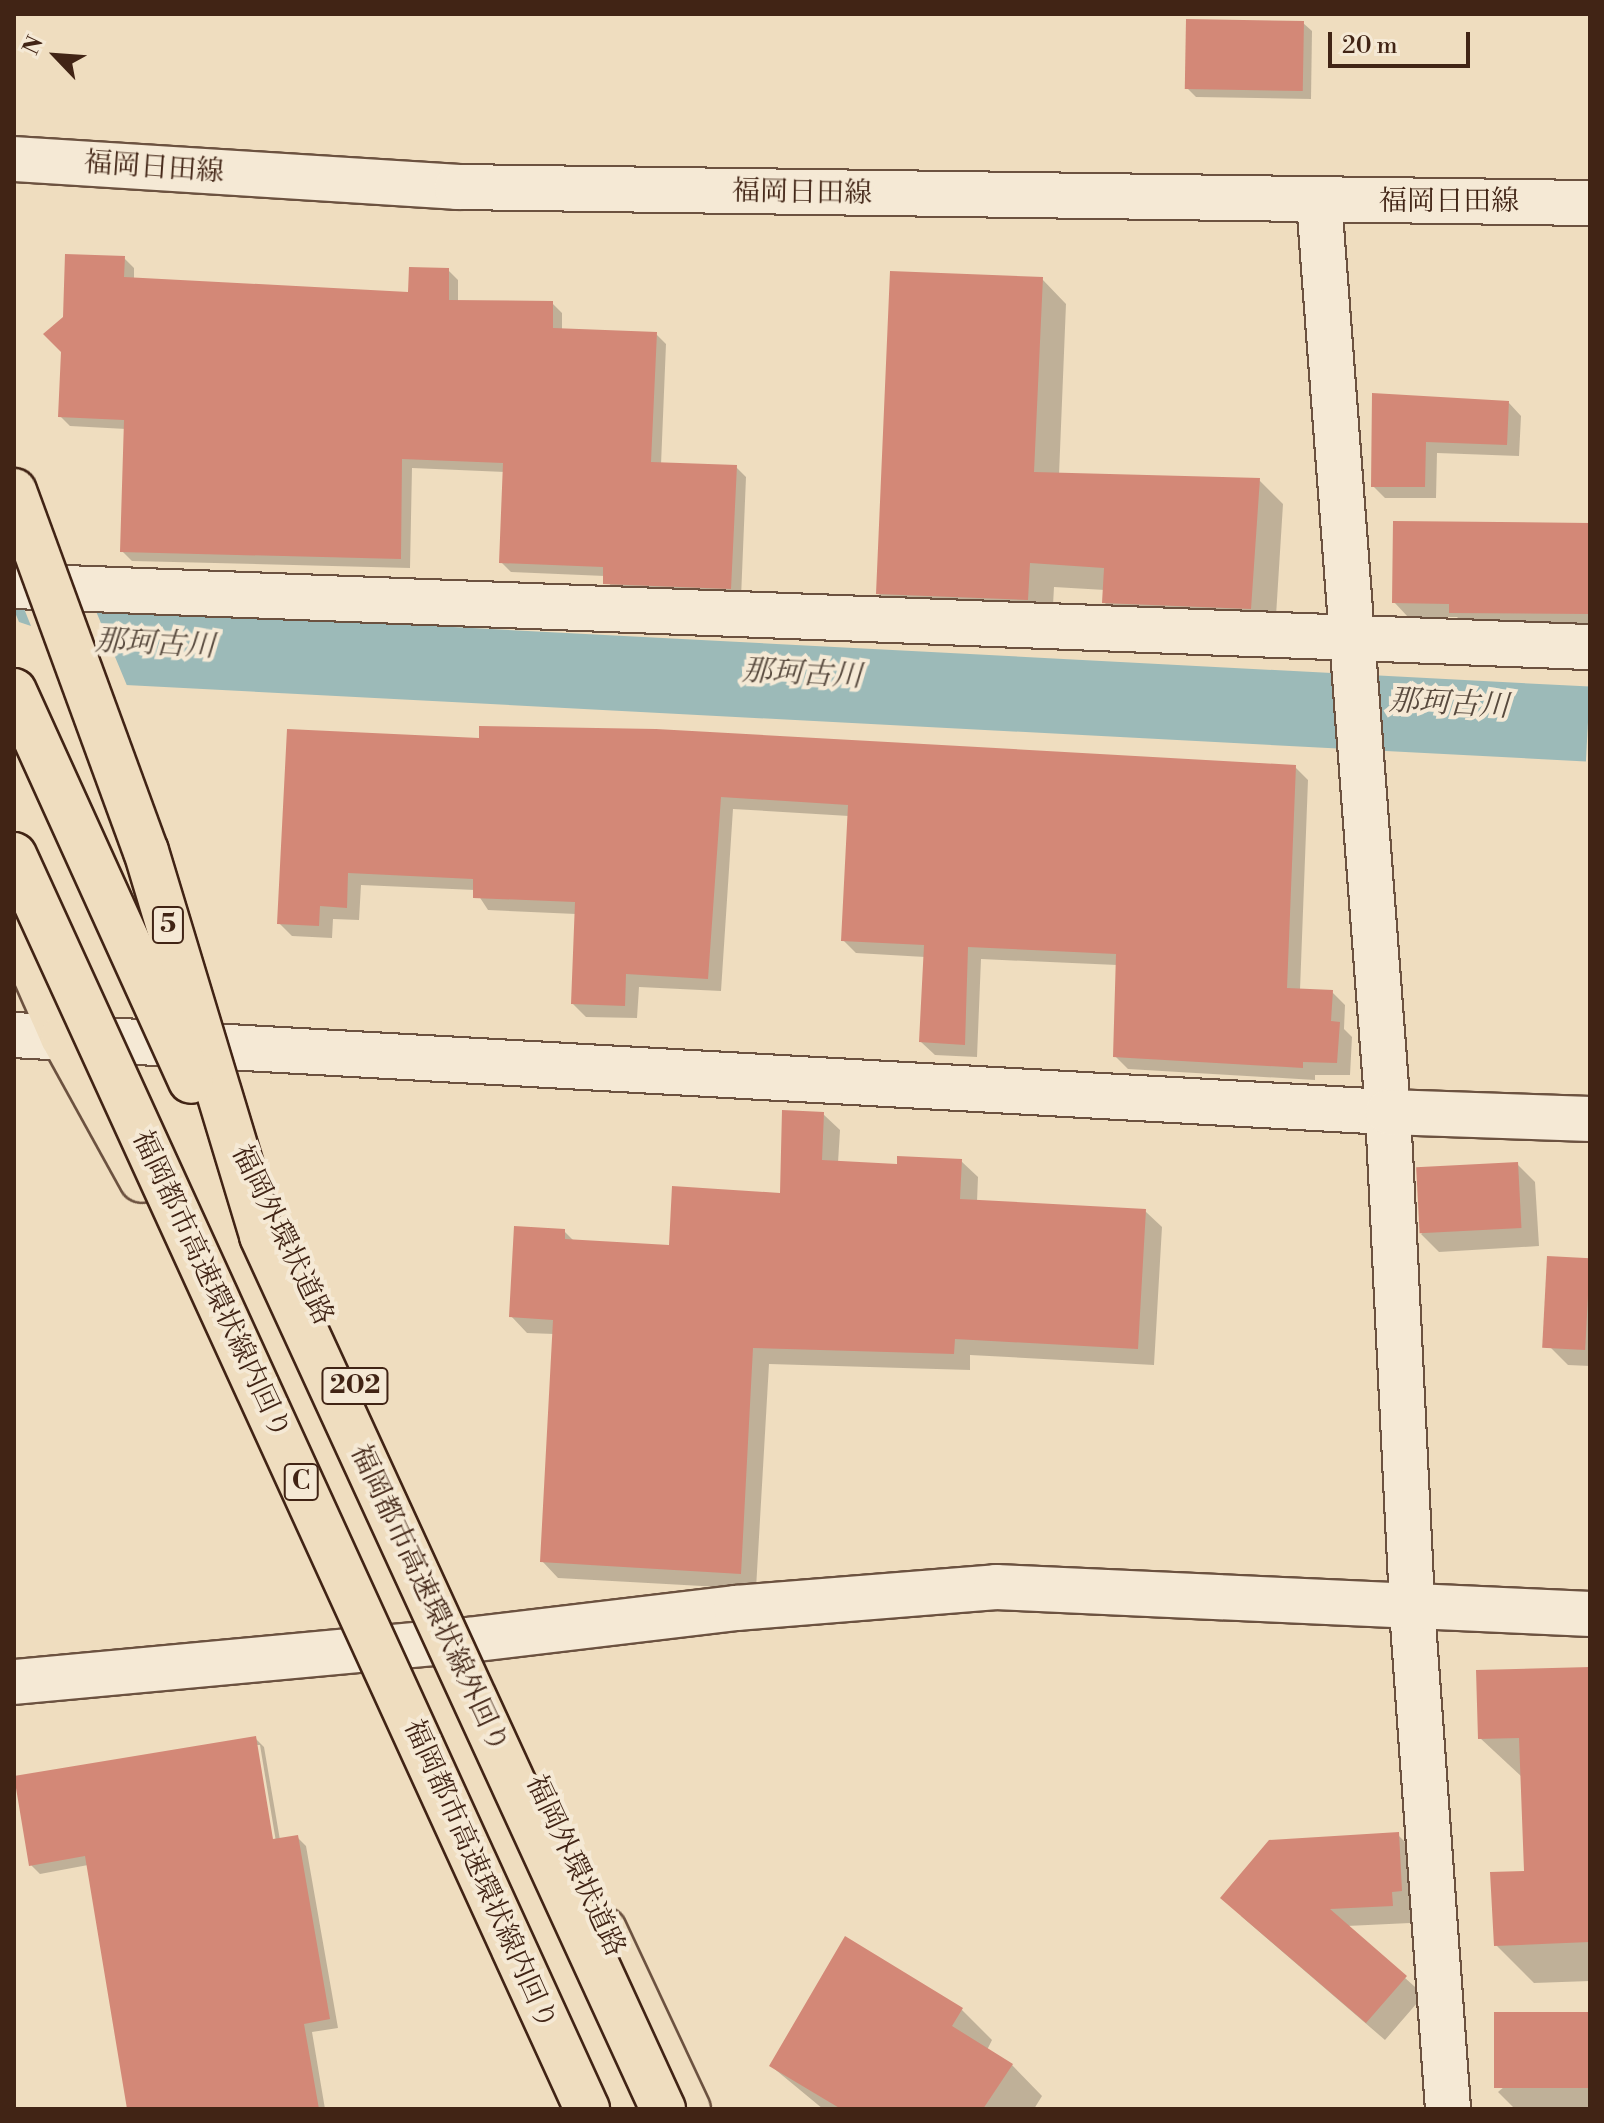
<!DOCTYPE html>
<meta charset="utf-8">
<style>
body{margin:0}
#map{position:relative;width:1604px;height:2123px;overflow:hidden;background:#efddbf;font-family:"Libre Bodoni","Noto Serif JP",serif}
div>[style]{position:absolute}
.water>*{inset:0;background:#9cbab8;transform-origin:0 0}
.pier>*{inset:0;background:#efddbf}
.shadow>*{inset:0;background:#0003}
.building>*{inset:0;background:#d38877;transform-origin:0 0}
.roads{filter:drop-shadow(2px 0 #6c5240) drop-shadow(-2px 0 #6c5240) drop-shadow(0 2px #6c5240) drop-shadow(0 -2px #6c5240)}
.street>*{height:44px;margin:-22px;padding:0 22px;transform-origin:22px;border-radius:22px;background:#f5e9d5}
.secondary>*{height:44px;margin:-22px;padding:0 22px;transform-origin:22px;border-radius:22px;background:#f5e9d5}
.highway>*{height:44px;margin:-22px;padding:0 22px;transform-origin:22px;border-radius:22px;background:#efddbf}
.bridges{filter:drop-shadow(2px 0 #412415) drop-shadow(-2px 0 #412415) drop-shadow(0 2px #412415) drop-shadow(0 -2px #412415)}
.highway-bridge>*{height:44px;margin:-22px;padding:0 22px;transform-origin:22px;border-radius:22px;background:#efddbf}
span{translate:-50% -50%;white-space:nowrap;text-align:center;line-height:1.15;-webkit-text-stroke:8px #f5e9d5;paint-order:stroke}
.shield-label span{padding:2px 6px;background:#f5e9d5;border:2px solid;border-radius:6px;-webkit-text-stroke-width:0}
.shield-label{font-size:26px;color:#412415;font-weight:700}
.street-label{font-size:28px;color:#412415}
.water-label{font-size:30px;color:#584a3e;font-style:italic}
.frame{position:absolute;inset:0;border:16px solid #412415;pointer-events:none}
.north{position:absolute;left:16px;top:16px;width:80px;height:80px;-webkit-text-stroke:6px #f5e9d5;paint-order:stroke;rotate:295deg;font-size:22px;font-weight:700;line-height:32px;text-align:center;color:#412415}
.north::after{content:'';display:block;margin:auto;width:28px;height:36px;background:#412415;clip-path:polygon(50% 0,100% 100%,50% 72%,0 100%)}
.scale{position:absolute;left:1328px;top:32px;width:142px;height:36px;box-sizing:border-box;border:4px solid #412415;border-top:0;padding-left:10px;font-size:24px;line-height:28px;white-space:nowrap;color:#412415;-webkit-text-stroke:6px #f5e9d5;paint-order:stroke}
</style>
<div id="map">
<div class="water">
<div style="left:14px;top:604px;width:1578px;height:75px;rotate:3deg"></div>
</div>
<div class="pier">
<div style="clip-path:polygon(21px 601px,93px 604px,128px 688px,14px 683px,14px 610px,19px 622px,31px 626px)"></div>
</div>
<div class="shadow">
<div style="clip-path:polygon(1303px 23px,1312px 31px,1311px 99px,1196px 97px,1187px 88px)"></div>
<div style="clip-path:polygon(124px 258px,134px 268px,134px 279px,410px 295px,448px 270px,458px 280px,458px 302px,552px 303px,562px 313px,562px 331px,656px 334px,666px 344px,661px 465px,736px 467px,746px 477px,741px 598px,615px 593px,605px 576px,511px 572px,501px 562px,505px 472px,412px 468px,410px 568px,132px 561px,122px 551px,126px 429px,70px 426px,60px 416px)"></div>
<div style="clip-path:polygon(1042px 279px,1066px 304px,1059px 475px,1259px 480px,1283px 504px,1275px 632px,1128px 627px,1104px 602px,1105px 590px,1054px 587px,1052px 624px,902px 618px,878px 593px)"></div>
<div style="clip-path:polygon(1374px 395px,1509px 403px,1521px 416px,1519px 456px,1437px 453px,1436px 498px,1385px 498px,1373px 486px)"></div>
<div style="clip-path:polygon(1590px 525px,1590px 627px,1466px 626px,1457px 617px,1408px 617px,1394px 602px)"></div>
<div style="clip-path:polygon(481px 741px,1295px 767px,1308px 780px,1300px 990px,1332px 992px,1345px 1005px,1344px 1029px,1352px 1037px,1350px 1075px,1315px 1075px,1315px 1080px,1128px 1069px,1115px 1056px,1117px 965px,981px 959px,977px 1057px,935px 1055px,921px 1042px,925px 957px,856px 953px,843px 940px,849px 816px,733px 809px,721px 991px,639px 987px,637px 1018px,586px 1017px,573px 1004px,576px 914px,488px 910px,475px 890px,361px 885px,359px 920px,333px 919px,332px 938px,292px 936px,279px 923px)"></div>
<div style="clip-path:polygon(823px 1114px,840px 1130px,838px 1163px,898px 1166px,961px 1161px,978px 1177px,977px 1202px,1145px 1211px,1162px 1227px,1154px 1365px,970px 1355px,970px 1370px,769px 1364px,756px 1589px,558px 1578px,542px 1561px,554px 1334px,527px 1333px,511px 1316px,564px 1231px,574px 1241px,671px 1247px,782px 1195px)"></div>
<div style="clip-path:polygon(1517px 1164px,1535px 1182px,1539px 1246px,1439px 1252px,1421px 1234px)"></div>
<div style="clip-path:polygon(1590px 1260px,1590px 1366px,1568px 1365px,1550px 1347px)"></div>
<div style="clip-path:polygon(1590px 1669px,1590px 1981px,1534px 1983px,1496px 1945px,1526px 1873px,1522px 1777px,1480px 1738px)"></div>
<div style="clip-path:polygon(evenodd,255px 1738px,264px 1747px,280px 1840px,297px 1837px,306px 1846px,338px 2028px,312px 2032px,325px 2109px,129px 2109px,88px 1865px,40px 1874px,31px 1865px,255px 1738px,256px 1745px,260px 1745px,277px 1848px,273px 1849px,256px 1745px)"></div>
<div style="clip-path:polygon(1398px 1835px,1416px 1853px,1419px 1909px,1410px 1909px,1410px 1923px,1347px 1926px,1424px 1995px,1385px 2040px,1241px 1916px)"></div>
<div style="clip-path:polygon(962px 2010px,992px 2040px,987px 2050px,1012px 2065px,1042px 2096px,1034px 2109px,823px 2109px,771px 2066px)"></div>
<div style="clip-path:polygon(1590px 2014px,1590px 2109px,1515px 2109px,1498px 2092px)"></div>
</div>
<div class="building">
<div style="left:1186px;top:19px;width:118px;height:70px;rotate:1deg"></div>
<div style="clip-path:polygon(65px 254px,125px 256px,124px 277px,408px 292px,409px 267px,449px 268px,449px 300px,553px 301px,553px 328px,657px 332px,651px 462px,737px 465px,731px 589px,603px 584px,603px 567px,499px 563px,503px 463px,402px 459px,401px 559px,120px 552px,124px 420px,58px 417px,61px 352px,43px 334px,63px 317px)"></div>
<div style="clip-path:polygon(890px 271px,1043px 277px,1034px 472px,1260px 478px,1251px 609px,1102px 603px,1104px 568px,1030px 563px,1028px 600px,876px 594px)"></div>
<div style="clip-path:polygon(1372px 393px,1509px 401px,1507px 445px,1426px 442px,1425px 487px,1371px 487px)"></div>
<div style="clip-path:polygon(1393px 521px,1590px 523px,1590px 614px,1449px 613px,1449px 604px,1392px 603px)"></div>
<div style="clip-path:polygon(479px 726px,656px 729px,1296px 765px,1287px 988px,1333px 990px,1331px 1021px,1340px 1022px,1337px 1063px,1303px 1062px,1303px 1068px,1113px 1057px,1116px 954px,968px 947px,965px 1045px,919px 1042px,924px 945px,841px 941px,848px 805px,721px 797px,708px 979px,626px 974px,625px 1006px,571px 1004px,575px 902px,473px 898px,473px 879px,348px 873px,347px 908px,320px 906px,319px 926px,277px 924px,287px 729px,479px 738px)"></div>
<div style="clip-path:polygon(782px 1110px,824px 1112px,822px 1160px,897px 1164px,897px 1156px,962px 1159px,960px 1199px,1146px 1209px,1138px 1349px,955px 1339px,954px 1354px,753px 1348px,741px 1574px,540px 1562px,553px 1320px,509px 1317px,514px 1226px,565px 1229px,565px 1239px,669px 1245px,672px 1186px,780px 1193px)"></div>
<div style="left:1518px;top:1162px;width:66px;height:102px;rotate:87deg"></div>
<div style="left:1547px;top:1256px;width:43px;height:92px;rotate:3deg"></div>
<div style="clip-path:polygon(1590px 1667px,1590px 1942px,1494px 1946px,1490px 1872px,1524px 1871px,1519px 1738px,1478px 1739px,1476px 1670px)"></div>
<div style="clip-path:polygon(256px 1736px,273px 1839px,298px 1835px,330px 2019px,304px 2024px,319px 2109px,127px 2109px,85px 1856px,29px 1866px,14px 1776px)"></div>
<div style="clip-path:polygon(1399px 1832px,1402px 1891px,1392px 1892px,1393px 1906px,1330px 1909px,1407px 1976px,1366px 2023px,1220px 1898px,1269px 1840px)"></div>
<div style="clip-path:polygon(845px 1936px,963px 2008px,952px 2026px,1013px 2064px,983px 2109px,841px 2109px,769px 2066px)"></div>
<div style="left:1590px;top:2012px;width:76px;height:96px;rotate:90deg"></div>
</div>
<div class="roads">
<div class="street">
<div style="left:1319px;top:201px;width:914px;rotate:85.67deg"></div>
<div style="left:1388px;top:1112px;width:498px;rotate:87.2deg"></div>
<div style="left:1412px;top:1609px;width:501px;rotate:85.88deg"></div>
<div style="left:14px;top:586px;width:1577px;rotate:2.22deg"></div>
<div style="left:14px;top:1035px;width:1376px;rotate:3.21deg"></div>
<div style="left:1388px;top:1112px;width:202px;rotate:2deg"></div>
<div style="left:14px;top:1682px;width:456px;rotate:-5.3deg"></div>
<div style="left:468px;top:1640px;width:270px;rotate:-6.8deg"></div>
<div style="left:736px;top:1608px;width:261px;rotate:-4.6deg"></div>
<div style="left:996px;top:1587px;width:595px;rotate:2.6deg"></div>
</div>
<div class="secondary">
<div style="left:14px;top:159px;width:444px;rotate:3.6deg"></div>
<div style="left:457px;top:187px;width:1133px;rotate:0.81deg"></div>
</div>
<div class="highway">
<div style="left:14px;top:926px;width:121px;rotate:66.2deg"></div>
<div style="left:63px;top:1037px;width:163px;rotate:61.1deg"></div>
<div style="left:604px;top:1930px;width:198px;rotate:64.9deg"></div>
</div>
</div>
<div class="bridges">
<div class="highway-bridge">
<div style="left:14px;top:491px;width:383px;rotate:69.9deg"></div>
<div style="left:146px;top:851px;width:402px;rotate:73.2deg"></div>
<div style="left:262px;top:1236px;width:961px;rotate:65.33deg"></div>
<div style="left:14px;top:691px;width:428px;rotate:65.6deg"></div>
<div style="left:14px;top:855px;width:1379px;rotate:65.44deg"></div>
</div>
</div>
<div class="shield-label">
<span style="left:168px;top:925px">5</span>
<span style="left:355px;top:1386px">202</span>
<span style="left:301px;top:1482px">C</span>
</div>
<div class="street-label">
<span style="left:154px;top:168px;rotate:4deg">福岡日田線</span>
<span style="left:802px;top:193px;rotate:1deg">福岡日田線</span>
<span style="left:1449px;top:202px">福岡日田線</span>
<span style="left:282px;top:1235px;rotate:64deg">福岡外環状道路</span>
<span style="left:211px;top:1285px;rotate:65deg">福岡都市高速環状線内回り</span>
<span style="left:429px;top:1599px;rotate:65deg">福岡都市高速環状線外回り</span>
<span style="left:575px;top:1866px;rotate:65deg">福岡外環状道路</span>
<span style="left:480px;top:1875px;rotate:66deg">福岡都市高速環状線内回り</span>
</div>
<div class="water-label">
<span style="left:155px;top:644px;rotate:3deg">那珂古川</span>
<span style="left:802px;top:674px;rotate:3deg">那珂古川</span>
<span style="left:1449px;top:704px;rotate:3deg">那珂古川</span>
</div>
<div class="frame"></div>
<div class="north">N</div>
<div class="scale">20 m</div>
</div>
